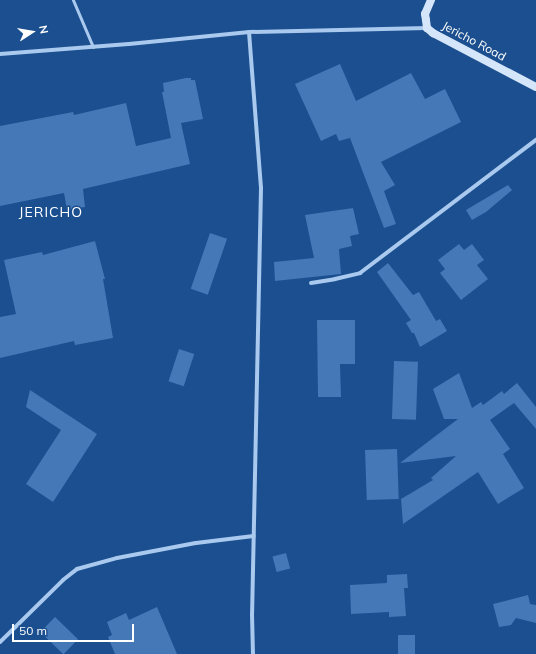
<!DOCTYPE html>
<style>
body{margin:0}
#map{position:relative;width:536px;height:654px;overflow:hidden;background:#1b4f8f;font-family:Mulish,sans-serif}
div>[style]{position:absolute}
.building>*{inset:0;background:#4478b7;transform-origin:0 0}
.lane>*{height:3px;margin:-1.5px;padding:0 1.5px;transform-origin:1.5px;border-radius:1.5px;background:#a9c9ee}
.street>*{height:4px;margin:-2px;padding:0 2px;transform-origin:2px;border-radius:2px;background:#a9c9ee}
.secondary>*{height:8px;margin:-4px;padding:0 4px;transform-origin:4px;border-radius:4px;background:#d6e6fa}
span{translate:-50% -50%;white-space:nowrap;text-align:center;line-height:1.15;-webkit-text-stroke:3px #1b4f8f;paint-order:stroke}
.street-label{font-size:12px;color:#fff}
.quarter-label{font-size:14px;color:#fff;letter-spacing:1px}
.north{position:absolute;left:12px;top:12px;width:40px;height:40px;-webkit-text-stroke:3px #1b4f8f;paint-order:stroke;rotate:78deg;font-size:11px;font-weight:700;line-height:16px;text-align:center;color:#fff}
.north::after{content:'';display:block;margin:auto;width:14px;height:18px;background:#fff;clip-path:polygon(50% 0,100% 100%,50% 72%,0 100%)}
.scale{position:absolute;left:12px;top:624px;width:122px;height:18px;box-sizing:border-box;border:2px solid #fff;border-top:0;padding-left:5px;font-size:12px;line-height:14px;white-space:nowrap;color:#fff;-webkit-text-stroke:3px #1b4f8f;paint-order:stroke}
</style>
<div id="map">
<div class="building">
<div style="clip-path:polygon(340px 64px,356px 101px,411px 73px,425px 99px,445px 89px,461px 122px,381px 162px,395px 185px,384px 191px,396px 224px,384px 228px,350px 138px,339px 141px,336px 134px,321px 141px,295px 84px)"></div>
<div style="clip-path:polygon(186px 78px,191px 78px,191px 80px,195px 80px,203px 119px,181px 123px,190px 164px,83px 189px,85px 207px,67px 210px,64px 193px,0 206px,0 126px,73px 112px,74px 115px,126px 103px,136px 146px,171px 138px,162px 92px,164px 92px,163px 83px)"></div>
<div style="clip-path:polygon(508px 185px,512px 190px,486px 212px,472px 220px,466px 210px)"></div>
<div style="clip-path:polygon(353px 208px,359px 234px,350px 236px,352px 246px,339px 249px,341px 274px,275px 281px,274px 262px,314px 258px,305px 215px)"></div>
<div style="left:210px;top:233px;width:18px;height:59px;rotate:19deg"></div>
<div style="clip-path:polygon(95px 241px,105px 279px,103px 279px,113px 338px,75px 345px,74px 341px,0 358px,0 317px,16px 314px,4px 260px,42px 252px,43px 255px)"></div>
<div style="clip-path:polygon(459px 244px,464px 250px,472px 244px,484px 260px,477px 265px,488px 279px,461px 300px,440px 273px,445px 269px,438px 260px)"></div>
<div style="clip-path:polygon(388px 263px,413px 295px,419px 292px,436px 321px,440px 319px,447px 331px,420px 347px,414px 333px,412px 333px,406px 323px,411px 320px,377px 272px)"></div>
<div style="clip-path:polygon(317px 320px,355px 320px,355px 364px,340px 364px,341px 397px,318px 397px)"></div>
<div style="left:179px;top:349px;width:16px;height:34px;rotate:18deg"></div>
<div style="left:394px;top:361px;width:24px;height:58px;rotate:2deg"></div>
<div style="clip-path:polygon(459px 373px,472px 408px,481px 402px,483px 405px,502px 391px,504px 394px,517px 383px,536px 407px,536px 429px,514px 403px,490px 420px,510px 449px,503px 454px,524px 488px,498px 504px,478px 472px,403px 524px,401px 499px,433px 480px,431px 478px,456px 456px,400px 463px,458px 419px,444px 419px,433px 389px)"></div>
<div style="clip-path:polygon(30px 390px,97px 434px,53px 502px,26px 484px,61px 430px,26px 407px)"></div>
<div style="left:397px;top:449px;width:50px;height:32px;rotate:88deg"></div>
<div style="left:286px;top:553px;width:16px;height:14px;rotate:75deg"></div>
<div style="clip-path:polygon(407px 574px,408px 588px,404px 588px,406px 616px,389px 617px,389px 612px,351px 614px,350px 585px,387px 583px,387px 575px)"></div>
<div style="clip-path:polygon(528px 595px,530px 604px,536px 605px,536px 623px,516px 618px,511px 625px,499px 627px,493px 604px)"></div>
<div style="clip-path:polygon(157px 607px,177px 654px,115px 654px,108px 637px,112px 635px,107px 622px,126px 613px,129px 620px)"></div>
<div style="left:55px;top:617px;width:32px;height:21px;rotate:44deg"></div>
<div style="left:398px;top:635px;width:17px;height:19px"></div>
</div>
<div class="lane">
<div style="left:73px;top:0;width:51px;rotate:66.9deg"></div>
</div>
<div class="street">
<div style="left:249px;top:32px;width:156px;rotate:85.6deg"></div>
<div style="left:261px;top:188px;width:426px;rotate:91.2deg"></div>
<div style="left:252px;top:614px;width:40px;rotate:88.6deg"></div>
<div style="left:0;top:54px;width:129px;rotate:-4.4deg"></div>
<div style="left:129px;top:44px;width:121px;rotate:-5.7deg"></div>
<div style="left:249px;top:32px;width:178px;rotate:-1.3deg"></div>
<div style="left:311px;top:283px;width:24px;rotate:-9deg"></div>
<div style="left:335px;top:279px;width:26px;rotate:-13deg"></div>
<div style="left:360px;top:273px;width:221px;rotate:-37.1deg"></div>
<div style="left:0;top:642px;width:88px;rotate:-44.5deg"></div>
<div style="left:63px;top:580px;width:18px;rotate:-38deg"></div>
<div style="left:77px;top:569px;width:41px;rotate:-15.4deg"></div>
<div style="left:117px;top:558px;width:80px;rotate:-10.8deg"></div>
<div style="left:196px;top:543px;width:58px;rotate:-6.9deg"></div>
</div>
<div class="secondary">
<div style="left:431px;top:0;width:15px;rotate:113deg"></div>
<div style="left:425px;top:14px;width:6px;rotate:81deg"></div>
<div style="left:426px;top:20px;width:8px;rotate:83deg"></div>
<div style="left:427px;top:28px;width:8px;rotate:40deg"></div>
<div style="left:433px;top:33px;width:116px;rotate:27.7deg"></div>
</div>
<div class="street-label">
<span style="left:474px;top:41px;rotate:28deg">Jericho Road</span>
</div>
<div class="quarter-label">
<span style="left:51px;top:212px">JERICHO</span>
</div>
<div class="north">N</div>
<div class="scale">50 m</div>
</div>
